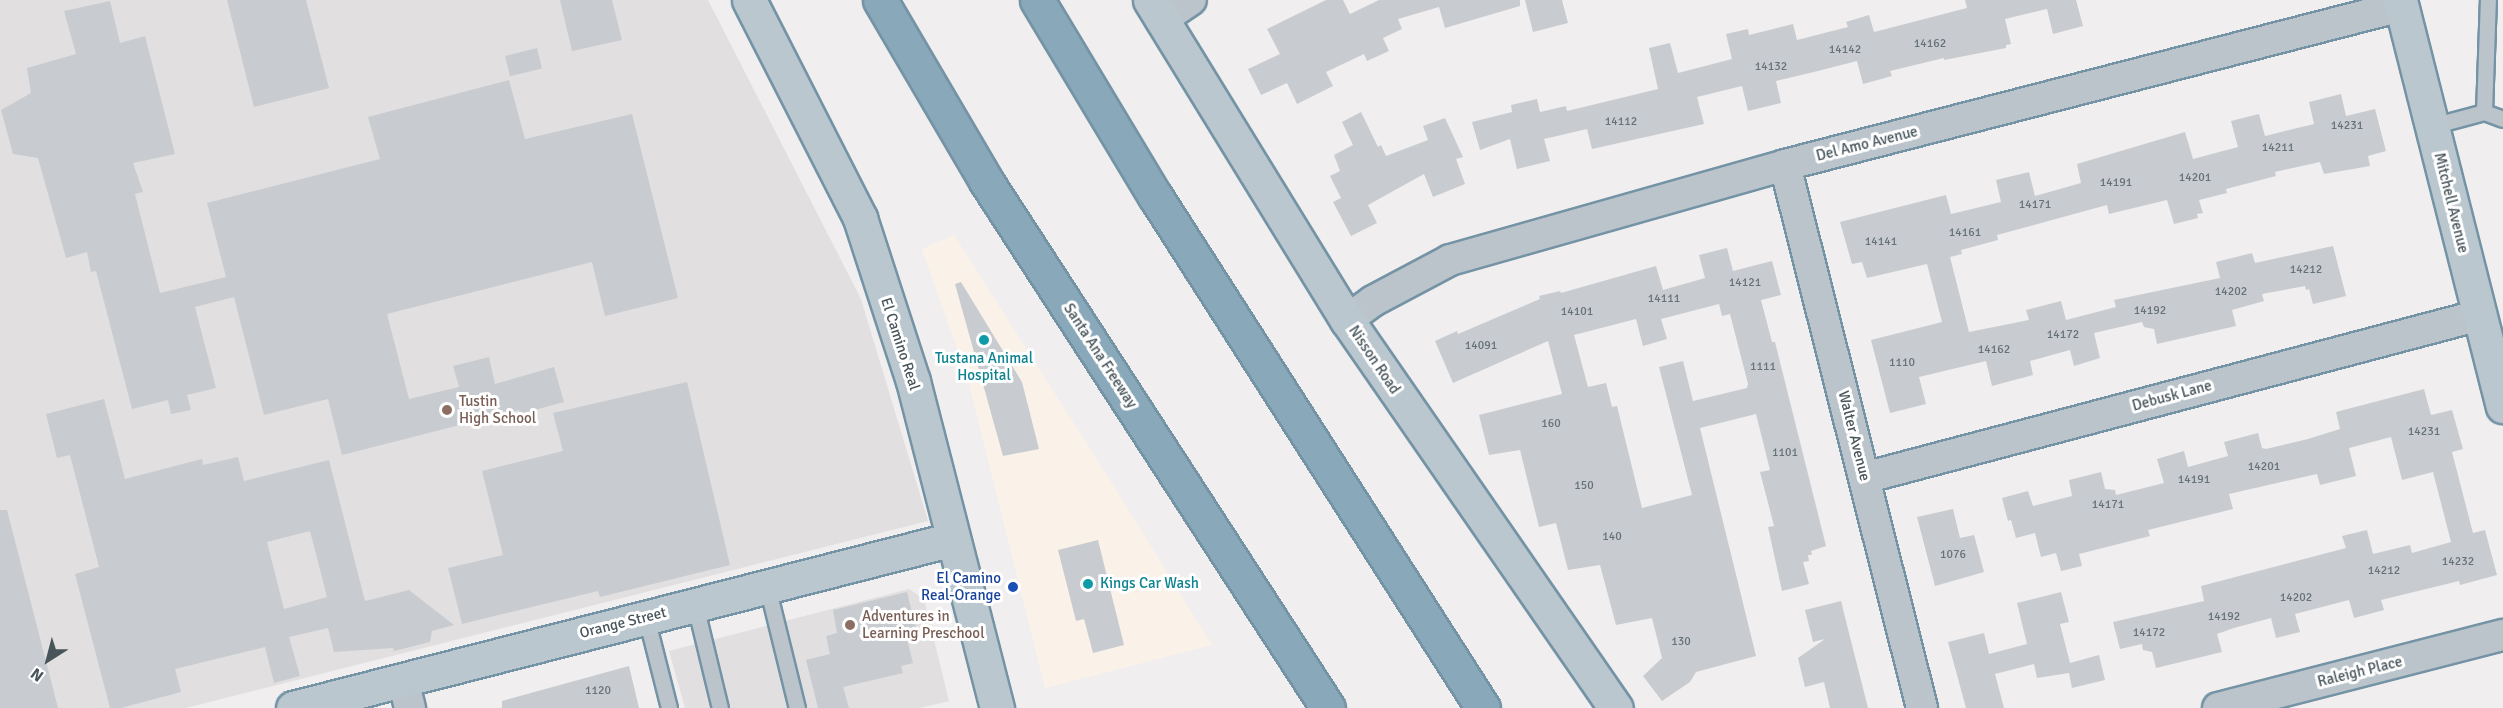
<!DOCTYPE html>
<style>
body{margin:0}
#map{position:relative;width:2503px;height:708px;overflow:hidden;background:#f0eeee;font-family:Signika,sans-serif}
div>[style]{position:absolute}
.commercial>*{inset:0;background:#faf2e8}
.education>*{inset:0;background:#e1dfdf}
.building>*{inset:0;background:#c8ccd0;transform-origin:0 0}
.roads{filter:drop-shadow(2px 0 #7493a5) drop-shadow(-2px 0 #7493a5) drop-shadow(0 2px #7493a5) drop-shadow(0 -2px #7493a5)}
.lane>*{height:15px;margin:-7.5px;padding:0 7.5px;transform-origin:7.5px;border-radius:7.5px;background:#bac4ca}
.street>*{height:30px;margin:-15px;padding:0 15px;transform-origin:15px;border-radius:15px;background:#bac4ca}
.secondary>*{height:33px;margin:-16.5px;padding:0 16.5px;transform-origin:16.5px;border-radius:16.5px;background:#bbc7ce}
.highway>*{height:33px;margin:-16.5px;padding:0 16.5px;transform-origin:16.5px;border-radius:16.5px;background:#89a8b9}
.dots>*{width:16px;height:16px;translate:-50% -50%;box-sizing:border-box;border:3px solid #fff;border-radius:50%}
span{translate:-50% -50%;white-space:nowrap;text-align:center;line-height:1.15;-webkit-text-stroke:6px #fff;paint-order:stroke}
.number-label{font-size:12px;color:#677278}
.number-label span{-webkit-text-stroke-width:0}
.street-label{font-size:15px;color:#47545a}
.culture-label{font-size:15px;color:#0d838f}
.left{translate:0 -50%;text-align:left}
.education-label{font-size:15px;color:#785e54}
.transit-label{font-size:15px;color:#164399}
.right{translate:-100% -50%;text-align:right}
.north{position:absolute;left:18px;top:630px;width:60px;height:60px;-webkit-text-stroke:4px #fff;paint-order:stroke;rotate:216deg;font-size:16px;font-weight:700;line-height:24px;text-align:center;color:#47545a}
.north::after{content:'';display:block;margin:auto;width:21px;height:27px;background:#47545a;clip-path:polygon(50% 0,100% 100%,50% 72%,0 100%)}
</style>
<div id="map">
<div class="commercial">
<div style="clip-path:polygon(954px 235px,1125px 504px,1212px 645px,1045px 688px,968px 380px,922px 249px)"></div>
</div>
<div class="education">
<div style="clip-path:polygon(0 0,708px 0,861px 299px,928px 521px,186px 708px,0 708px)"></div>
<div style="clip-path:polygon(909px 589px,924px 599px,949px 701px,920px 708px,685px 708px,669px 651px)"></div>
</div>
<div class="building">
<div style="clip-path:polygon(227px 0,306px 0,329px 88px,254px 107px)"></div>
<div style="clip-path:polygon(560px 0,612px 0,622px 40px,572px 51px)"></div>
<div style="clip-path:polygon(1326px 0,1343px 0,1350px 14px,1379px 0,1520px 0,1520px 6px,1445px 28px,1439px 7px,1398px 19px,1402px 29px,1383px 38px,1389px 51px,1367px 61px,1364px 54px,1326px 72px,1333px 86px,1297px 104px,1287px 83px,1261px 95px,1248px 69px,1280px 54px,1267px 29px)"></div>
<div style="clip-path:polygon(1525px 0,1562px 0,1568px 23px,1533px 32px)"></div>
<div style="clip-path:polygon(1965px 0,2076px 0,2083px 26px,2053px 34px,2047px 9px,2005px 19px,2011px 44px,2006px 45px,2006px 48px,1944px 60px,1944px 58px,1890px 71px,1892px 76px,1863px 84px,1857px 61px,1818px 71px,1776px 81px,1781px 103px,1748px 111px,1742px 86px,1697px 97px,1704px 124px,1592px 149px,1587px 129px,1544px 139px,1550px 161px,1517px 169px,1510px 139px,1480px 150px,1472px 122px,1512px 112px,1511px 105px,1537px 99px,1540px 112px,1566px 106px,1567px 111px,1658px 89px,1649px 48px,1670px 43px,1678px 73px,1732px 59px,1726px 34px,1748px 29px,1749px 35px,1793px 24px,1797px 40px,1848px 27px,1846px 22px,1869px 15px,1874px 32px,1967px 8px)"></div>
<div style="clip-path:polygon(110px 1px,120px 43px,145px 36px,175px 154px,133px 163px,143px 192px,135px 194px,160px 293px,226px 277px,207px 203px,380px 159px,368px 117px,509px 80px,525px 139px,632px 114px,678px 298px,605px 316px,592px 262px,387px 314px,409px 399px,459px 387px,453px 366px,489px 357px,495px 384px,554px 367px,564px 402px,520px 414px,519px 410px,342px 455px,328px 399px,264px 415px,234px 297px,195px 307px,216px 388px,187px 395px,191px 410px,171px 414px,168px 400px,132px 409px,96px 271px,91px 272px,87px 252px,66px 258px,38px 158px,13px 154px,1px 110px,31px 93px,27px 68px,76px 54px,64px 11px)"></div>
<div style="left:537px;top:48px;width:21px;height:33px;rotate:76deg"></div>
<div style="clip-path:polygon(2341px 94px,2346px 116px,2375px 109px,2386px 151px,2368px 156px,2370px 166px,2324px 174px,2320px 162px,2275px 172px,2276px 176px,2226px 189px,2227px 193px,2199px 200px,2203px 213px,2197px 214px,2198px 218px,2174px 224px,2167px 200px,2109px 214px,2107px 205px,1997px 235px,1998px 240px,1961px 250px,1962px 254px,1950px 257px,1969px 332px,2029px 320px,2026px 310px,2061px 301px,2066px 320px,2116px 307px,2114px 300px,2220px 278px,2216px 262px,2252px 253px,2255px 263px,2333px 246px,2346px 296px,2313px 304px,2309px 289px,2306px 290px,2305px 286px,2262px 294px,2264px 301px,2232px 310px,2236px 326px,2157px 344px,2154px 329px,2144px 327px,2142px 322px,2094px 333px,2100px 358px,2074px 366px,2070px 350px,2030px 361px,2033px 375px,1992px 386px,1986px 361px,1919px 377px,1926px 404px,1890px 413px,1871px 340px,1942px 322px,1927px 264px,1867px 278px,1862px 262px,1852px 264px,1840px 222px,1946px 195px,1951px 214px,2001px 202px,1996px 180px,2029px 172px,2035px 196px,2081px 183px,2077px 164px,2185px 132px,2193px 159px,2238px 147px,2231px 121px,2259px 114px,2265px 136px,2314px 124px,2309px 102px)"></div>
<div style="clip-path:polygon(1361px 112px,1378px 147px,1381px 145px,1386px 156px,1428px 140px,1423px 126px,1445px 118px,1463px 157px,1456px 159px,1465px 184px,1433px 197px,1424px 174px,1368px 205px,1377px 223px,1351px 236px,1333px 202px,1341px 198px,1330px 176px,1340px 171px,1334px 155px,1353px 145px,1342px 122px)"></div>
<div style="clip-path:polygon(evenodd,1727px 248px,1733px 271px,1772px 261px,1781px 295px,1761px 300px,1772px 342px,1775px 342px,1826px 546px,1811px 551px,1812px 555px,1808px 555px,1809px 561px,1803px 562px,1809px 584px,1782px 591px,1768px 527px,1774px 526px,1760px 472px,1770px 470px,1756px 414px,1700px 428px,1756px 656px,1696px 672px,1690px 682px,1662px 701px,1643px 676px,1662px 658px,1652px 618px,1616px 625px,1600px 565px,1568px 570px,1556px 523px,1539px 527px,1520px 450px,1489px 455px,1479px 415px,1562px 394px,1548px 341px,1453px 383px,1435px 341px,1457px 331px,1458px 334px,1540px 299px,1539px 296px,1560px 291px,1561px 293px,1656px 266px,1663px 290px,1705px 278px,1699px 255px,1727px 248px,1719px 304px,1722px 316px,1730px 314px,1748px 384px,1747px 388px,1693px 401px,1683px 361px,1659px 367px,1692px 495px,1642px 508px,1617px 406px,1612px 407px,1606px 383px,1588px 387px,1574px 335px,1636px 319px,1643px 346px,1667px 339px,1661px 319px,1719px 304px)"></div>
<div style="clip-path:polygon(961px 282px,1022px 382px,1039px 449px,1003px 456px,955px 284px)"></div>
<div style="clip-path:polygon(687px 382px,730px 565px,600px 597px,598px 591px,462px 624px,448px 568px,503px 555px,482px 471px,563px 451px,553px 413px)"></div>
<div style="clip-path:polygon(2424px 389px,2431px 415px,2452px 410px,2463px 449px,2452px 452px,2473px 533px,2485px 530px,2497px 575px,2460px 585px,2459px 581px,2381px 600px,2384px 610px,2354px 618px,2349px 600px,2295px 614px,2300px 632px,2276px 638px,2271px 618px,2234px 628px,2217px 634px,2222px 652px,2156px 668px,2152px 652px,2143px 650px,2142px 644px,2120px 649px,2113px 622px,2204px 601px,2201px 586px,2346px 548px,2342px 536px,2367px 530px,2373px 554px,2410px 545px,2412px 553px,2451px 542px,2433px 472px,2402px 480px,2391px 437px,2349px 448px,2356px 476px,2320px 485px,2317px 474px,2229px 494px,2233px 509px,2148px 530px,2150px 536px,2079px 554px,2082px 566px,2061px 571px,2056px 553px,2041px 557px,2035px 533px,2016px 538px,2011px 520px,2008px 521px,2002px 498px,2028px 491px,2033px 506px,2072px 496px,2069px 480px,2101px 472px,2105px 489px,2115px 490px,2116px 495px,2164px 483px,2157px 459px,2184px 451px,2188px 467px,2228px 456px,2224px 442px,2258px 433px,2262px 448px,2266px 449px,2308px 439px,2340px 429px,2336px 412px)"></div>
<div style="clip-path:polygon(evenodd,104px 399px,125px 479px,202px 459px,203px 465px,238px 457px,244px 481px,329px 460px,365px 601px,409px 590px,454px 625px,432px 631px,430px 642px,394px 651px,393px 648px,334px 652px,328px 628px,289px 637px,300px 676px,274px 683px,265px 647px,175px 669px,181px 692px,121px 708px,110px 708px,75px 574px,99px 567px,70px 455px,57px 458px,46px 414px,104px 399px,310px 531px,327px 597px,284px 609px,267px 542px,310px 531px)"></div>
<div style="clip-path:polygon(1953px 509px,1960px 538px,1974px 535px,1984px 572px,1935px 586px,1917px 517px)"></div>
<div style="clip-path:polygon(0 510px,7px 510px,58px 708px,0 708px)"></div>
<div style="clip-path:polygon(1098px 540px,1124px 645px,1093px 653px,1084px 619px,1076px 621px,1058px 550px)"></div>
<div style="clip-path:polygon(907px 592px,918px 636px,907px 639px,913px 663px,901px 666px,903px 673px,843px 687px,849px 708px,818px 708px,806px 660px,830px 654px,826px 636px,837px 633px,833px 610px)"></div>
<div style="clip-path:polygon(2061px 592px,2069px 622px,2060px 624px,2070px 663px,2099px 655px,2105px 680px,2072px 688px,2069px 673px,2037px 678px,2034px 664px,1995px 674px,2004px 708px,1966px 708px,1948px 642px,1984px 633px,1989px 654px,2027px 644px,2017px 603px)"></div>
<div style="clip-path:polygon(1841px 601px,1849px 633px,1868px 708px,1830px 708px,1824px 682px,1805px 687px,1798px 658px,1825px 639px,1813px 642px,1805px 610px)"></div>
<div style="clip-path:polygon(629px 666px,639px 708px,502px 708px,502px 701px)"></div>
</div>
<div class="roads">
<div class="lane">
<div style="left:2484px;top:112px;width:112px;rotate:-88deg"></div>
<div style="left:2432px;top:126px;width:54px;rotate:-15.1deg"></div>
<div style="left:2484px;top:112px;width:20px;rotate:20deg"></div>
<div style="left:767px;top:586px;width:126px;rotate:76.2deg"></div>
<div style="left:695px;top:605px;width:106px;rotate:76.4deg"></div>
<div style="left:646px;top:617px;width:94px;rotate:75.8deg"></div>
</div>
<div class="street">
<div style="left:1161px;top:20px;width:36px;rotate:-34deg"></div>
<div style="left:1785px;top:165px;width:560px;rotate:75.84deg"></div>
<div style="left:1347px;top:320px;width:32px;rotate:-36deg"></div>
<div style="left:1373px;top:301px;width:87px;rotate:-28deg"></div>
<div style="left:1450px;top:260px;width:348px;rotate:-15.8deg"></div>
<div style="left:1785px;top:165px;width:636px;rotate:-14.47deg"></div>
<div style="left:1864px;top:478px;width:637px;rotate:-14.82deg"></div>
<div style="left:403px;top:680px;width:29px;rotate:76deg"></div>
<div style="left:2218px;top:708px;width:294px;rotate:-14.4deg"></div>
</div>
<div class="secondary">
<div style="left:749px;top:0;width:245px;rotate:63deg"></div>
<div style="left:860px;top:218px;width:171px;rotate:72deg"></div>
<div style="left:913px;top:381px;width:338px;rotate:75.6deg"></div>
<div style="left:1150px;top:0;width:376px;rotate:58.4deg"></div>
<div style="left:1347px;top:320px;width:472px;rotate:55.3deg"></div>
<div style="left:2400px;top:0;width:419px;rotate:75.8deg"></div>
<div style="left:293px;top:708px;width:681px;rotate:-14.36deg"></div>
</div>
<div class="highway">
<div style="left:880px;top:0;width:210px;rotate:59.6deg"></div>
<div style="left:986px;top:181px;width:628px;rotate:57.02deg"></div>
<div style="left:1037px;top:0;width:229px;rotate:59deg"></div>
<div style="left:1155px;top:196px;width:608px;rotate:57.36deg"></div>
</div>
</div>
<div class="dots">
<div style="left:984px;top:340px;background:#0f9aa8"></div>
<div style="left:447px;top:410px;background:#8d6e63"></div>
<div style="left:1088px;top:584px;background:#0f9aa8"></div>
<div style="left:1013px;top:587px;background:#1a4fb4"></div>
<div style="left:850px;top:625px;background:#8d6e63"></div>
</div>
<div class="number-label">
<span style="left:1930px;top:44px">14162</span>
<span style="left:1845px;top:50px">14142</span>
<span style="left:1771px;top:67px">14132</span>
<span style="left:1621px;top:122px">14112</span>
<span style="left:2347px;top:126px">14231</span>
<span style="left:2278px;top:148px">14211</span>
<span style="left:2195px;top:178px">14201</span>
<span style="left:2116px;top:183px">14191</span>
<span style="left:2035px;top:205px">14171</span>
<span style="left:1965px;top:233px">14161</span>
<span style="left:1881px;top:242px">14141</span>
<span style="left:2306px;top:270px">14212</span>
<span style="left:1745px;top:283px">14121</span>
<span style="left:2231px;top:292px">14202</span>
<span style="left:1664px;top:299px">14111</span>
<span style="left:2150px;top:311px">14192</span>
<span style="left:1577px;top:312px">14101</span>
<span style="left:2063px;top:335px">14172</span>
<span style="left:1481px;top:346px">14091</span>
<span style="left:1994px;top:350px">14162</span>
<span style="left:1902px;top:363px">1110</span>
<span style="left:1763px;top:367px">1111</span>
<span style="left:1551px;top:424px">160</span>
<span style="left:2424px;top:432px">14231</span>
<span style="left:1785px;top:453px">1101</span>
<span style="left:2264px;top:467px">14201</span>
<span style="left:2194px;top:480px">14191</span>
<span style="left:1584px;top:486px">150</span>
<span style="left:2108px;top:505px">14171</span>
<span style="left:1612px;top:537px">140</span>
<span style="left:1953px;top:555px">1076</span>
<span style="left:2458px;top:562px">14232</span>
<span style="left:2384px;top:571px">14212</span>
<span style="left:2296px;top:598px">14202</span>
<span style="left:2224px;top:617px">14192</span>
<span style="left:2149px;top:633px">14172</span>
<span style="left:1681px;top:642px">130</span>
<span style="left:598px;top:691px">1120</span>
</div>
<div class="street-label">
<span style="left:1867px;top:144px;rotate:-14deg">Del Amo Avenue</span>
<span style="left:2451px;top:203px;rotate:76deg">Mitchell Avenue</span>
<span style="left:900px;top:344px;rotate:72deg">El Camino Real</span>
<span style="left:1100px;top:356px;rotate:57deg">Santa Ana Freeway</span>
<span style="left:1374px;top:360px;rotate:56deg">Nisson Road</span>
<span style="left:2172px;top:396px;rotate:-15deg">Debusk Lane</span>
<span style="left:1854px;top:436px;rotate:76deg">Walter Avenue</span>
<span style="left:623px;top:623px;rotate:-14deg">Orange Street</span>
<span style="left:2360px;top:672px;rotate:-14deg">Raleigh Place</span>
</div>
<div class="culture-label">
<span style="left:984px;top:367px">Tustana Animal<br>Hospital</span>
<span class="left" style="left:1100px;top:584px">Kings Car Wash</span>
</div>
<div class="education-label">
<span class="left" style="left:459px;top:410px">Tustin<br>High School</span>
<span class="left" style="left:862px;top:625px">Adventures in<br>Learning Preschool</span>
</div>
<div class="transit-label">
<span class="right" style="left:1001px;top:587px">El Camino<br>Real-Orange</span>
</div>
<div class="north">N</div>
</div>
